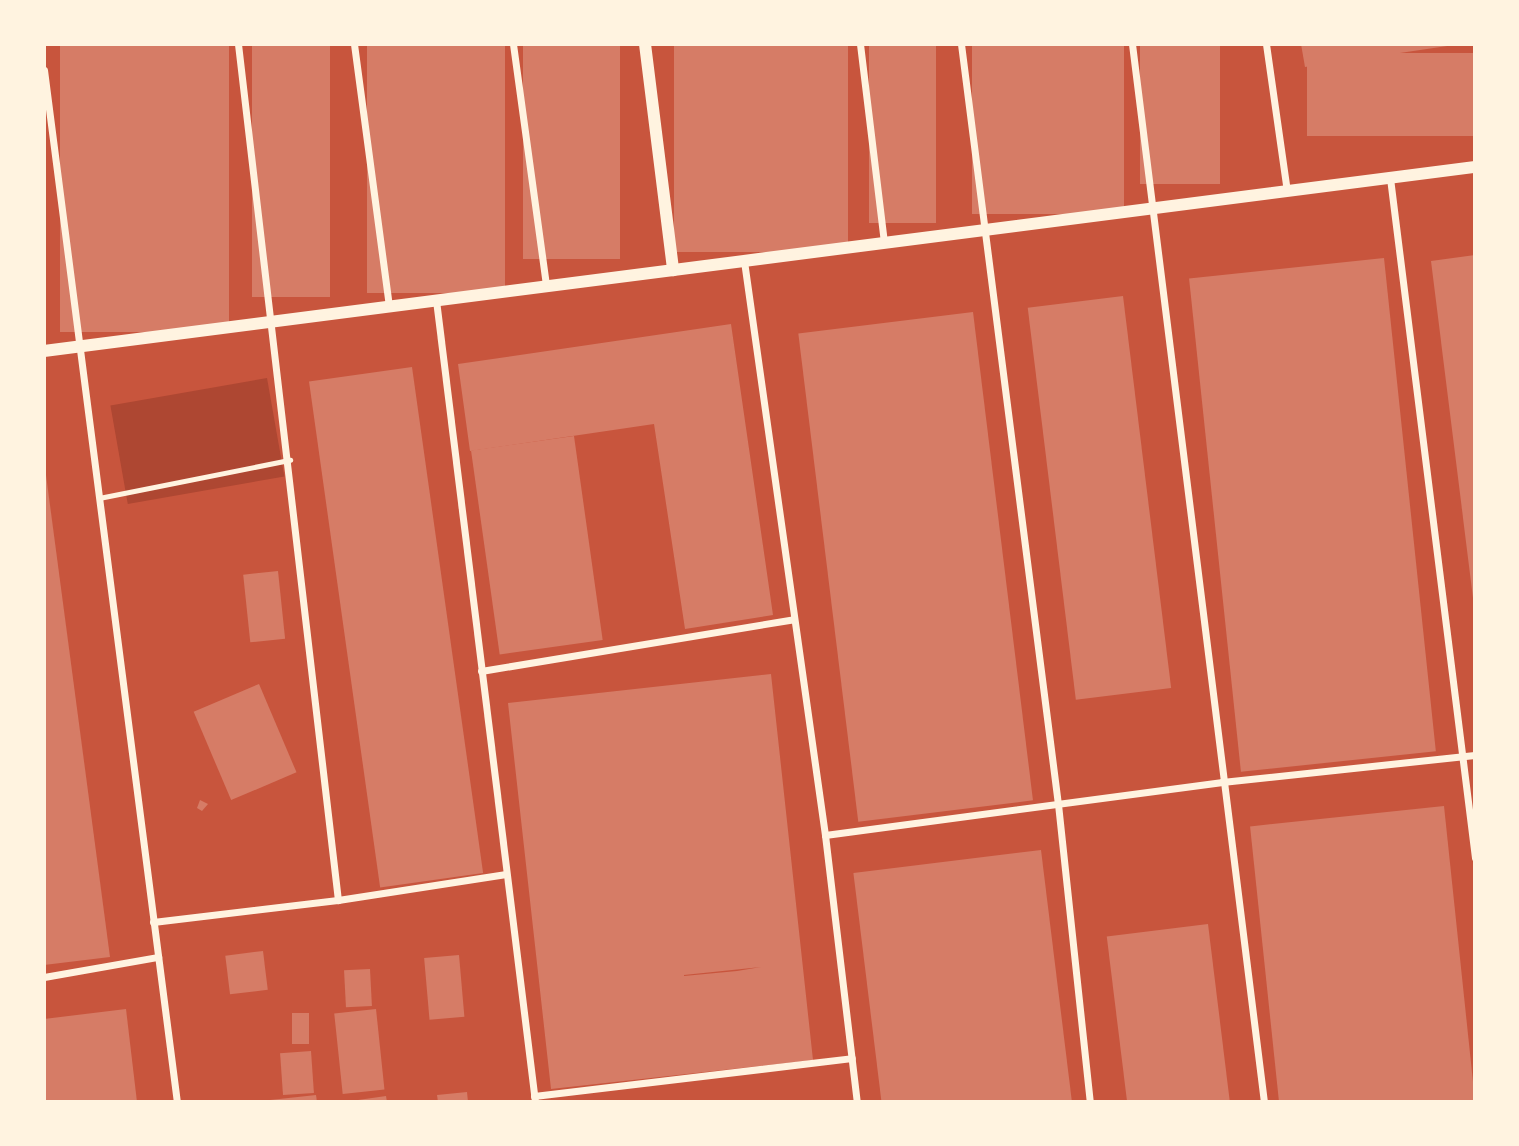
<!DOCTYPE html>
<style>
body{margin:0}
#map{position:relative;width:1519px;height:1146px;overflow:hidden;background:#c8553d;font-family:Karla,sans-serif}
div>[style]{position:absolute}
.green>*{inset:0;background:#ae4732;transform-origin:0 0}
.building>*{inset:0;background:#d67c66;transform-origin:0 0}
.service>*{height:5px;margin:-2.5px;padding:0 2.5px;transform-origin:2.5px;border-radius:2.5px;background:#fff3e0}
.minor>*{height:7px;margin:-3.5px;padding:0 3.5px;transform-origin:3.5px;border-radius:3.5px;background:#fff3e0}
.tertiary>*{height:12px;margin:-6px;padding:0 6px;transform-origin:6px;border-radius:6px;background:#fff3e0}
span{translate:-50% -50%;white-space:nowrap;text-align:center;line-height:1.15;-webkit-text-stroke:5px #fff3e0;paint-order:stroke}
.frame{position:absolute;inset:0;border:46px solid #fff3e0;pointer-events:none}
</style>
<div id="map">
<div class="green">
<div style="left:267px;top:378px;width:100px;height:159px;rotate:80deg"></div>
</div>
<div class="building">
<div style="left:60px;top:44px;width:169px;height:288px"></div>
<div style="left:252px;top:44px;width:78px;height:253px"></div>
<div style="left:367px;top:44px;width:138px;height:249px"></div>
<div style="left:523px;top:44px;width:97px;height:215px"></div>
<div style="left:674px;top:44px;width:174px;height:208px"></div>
<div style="left:869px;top:44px;width:67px;height:179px"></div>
<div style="left:972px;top:44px;width:152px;height:170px"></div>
<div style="left:1140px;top:44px;width:80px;height:140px"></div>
<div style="clip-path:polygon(1301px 44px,1454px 44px,1454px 45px,1305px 67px)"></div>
<div style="left:1475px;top:53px;width:83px;height:168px;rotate:90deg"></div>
<div style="clip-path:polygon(1475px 255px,1475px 606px,1474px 606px,1431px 261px)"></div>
<div style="left:1384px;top:258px;width:496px;height:196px;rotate:84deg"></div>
<div style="left:1123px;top:296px;width:395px;height:96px;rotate:83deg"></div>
<div style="left:973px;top:312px;width:492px;height:176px;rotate:83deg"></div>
<div style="clip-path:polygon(731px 324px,773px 615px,685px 629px,654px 424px,470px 451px,458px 364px)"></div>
<div style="left:412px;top:367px;width:511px;height:104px;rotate:82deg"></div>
<div style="left:574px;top:436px;width:206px;height:104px;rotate:82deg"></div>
<div style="clip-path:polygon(44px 460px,110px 957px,44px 965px)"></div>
<div style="left:278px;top:571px;width:68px;height:35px;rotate:84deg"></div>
<div style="clip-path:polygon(evenodd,771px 674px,813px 1060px,551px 1089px,508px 703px,771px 674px,761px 967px,737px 971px,684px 976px,684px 975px,761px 967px)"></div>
<div style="left:259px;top:684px;width:96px;height:71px;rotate:67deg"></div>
<div style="clip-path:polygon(200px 800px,208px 804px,202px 811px,197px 808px)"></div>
<div style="left:1444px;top:806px;width:298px;height:195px;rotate:84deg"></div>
<div style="left:1041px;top:850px;width:254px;height:189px;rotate:83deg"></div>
<div style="left:1208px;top:924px;width:179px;height:102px;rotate:83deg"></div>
<div style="left:263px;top:951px;width:39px;height:38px;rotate:83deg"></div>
<div style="left:459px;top:955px;width:62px;height:35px;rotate:85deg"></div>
<div style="left:370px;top:969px;width:37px;height:26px;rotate:87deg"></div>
<div style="clip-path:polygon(126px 1009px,137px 1102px,44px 1102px,44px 1019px)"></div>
<div style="left:376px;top:1009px;width:81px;height:42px;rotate:84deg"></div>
<div style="left:292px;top:1013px;width:17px;height:31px"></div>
<div style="left:311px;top:1051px;width:42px;height:31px;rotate:86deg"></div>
<div style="clip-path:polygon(467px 1092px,468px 1102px,438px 1102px,437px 1095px)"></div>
<div style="clip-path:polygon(316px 1095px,317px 1102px,270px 1102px,270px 1100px)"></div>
<div style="clip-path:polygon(386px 1096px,387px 1102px,351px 1102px,351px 1101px)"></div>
</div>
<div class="service">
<div style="left:99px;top:498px;width:195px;rotate:-11.3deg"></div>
</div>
<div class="minor">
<div style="left:238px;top:44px;width:862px;rotate:83.34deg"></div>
<div style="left:354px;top:44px;width:265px;rotate:82.4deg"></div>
<div style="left:513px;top:44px;width:244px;rotate:82.2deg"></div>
<div style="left:860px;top:44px;width:200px;rotate:83.1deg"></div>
<div style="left:961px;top:44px;width:766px;rotate:82.73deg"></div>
<div style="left:1058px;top:804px;width:300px;rotate:83.9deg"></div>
<div style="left:1132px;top:44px;width:1066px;rotate:82.89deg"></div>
<div style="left:1266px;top:44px;width:148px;rotate:81.9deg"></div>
<div style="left:44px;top:70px;width:1041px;rotate:82.66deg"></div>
<div style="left:1390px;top:178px;width:685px;rotate:82.87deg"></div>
<div style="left:744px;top:261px;width:580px;rotate:81.97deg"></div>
<div style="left:825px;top:835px;width:269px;rotate:83.2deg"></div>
<div style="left:436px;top:300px;width:808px;rotate:82.96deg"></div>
<div style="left:481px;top:671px;width:317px;rotate:-9.4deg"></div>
<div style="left:825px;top:835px;width:401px;rotate:-7.6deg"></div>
<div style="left:1222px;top:782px;width:254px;rotate:-6.1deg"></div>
<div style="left:153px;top:922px;width:186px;rotate:-6.8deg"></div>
<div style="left:338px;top:900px;width:170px;rotate:-8.8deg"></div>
<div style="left:44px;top:977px;width:116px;rotate:-10deg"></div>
<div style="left:534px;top:1096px;width:320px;rotate:-6.8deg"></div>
</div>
<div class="tertiary">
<div style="left:645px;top:44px;width:228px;rotate:82.9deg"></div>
<div style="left:44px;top:351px;width:1443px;rotate:-7.33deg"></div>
</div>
<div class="frame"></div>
</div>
